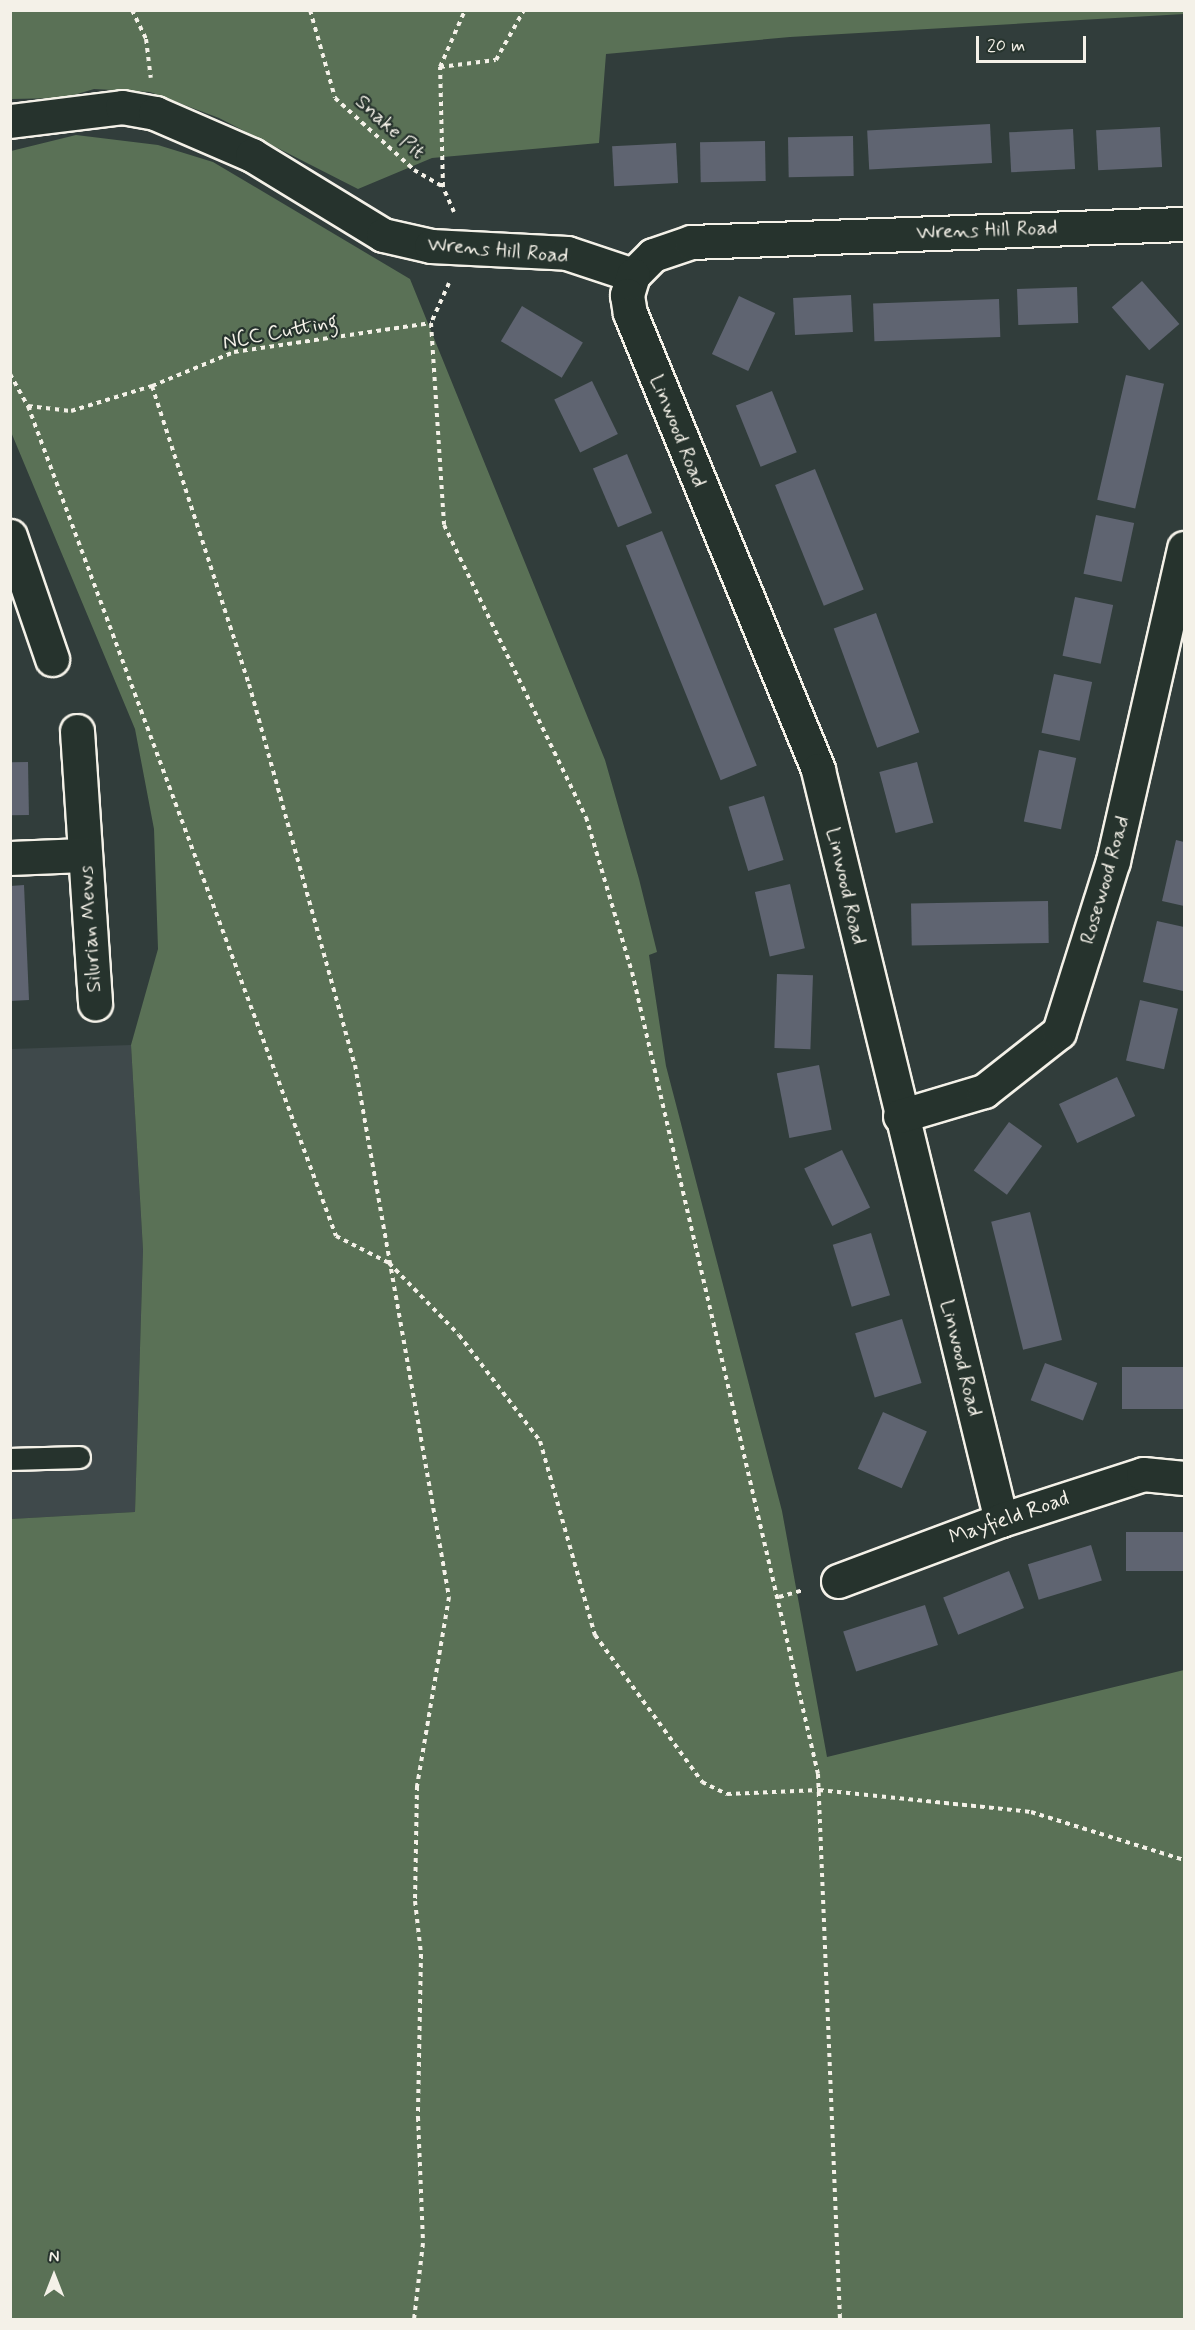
<!DOCTYPE html>
<style>
body{margin:0}
#map{position:relative;width:1195px;height:2330px;overflow:hidden;background:#313d3b;font-family:Mynerve,sans-serif}
div>[style]{position:absolute}
.built>*{inset:0;background:#3f494b}
.green>*{inset:0;background:#5a7156}
.building>*{inset:0;background:#5f6471;transform-origin:0 0}
.path>*{height:4px;margin-top:-2px;transform-origin:0;background:repeating-linear-gradient(90deg,#f4f1e8 0 4.5px,transparent 0 9px)}
.roads{filter:drop-shadow(2px 0 #f4f1e8) drop-shadow(-2px 0 #f4f1e8) drop-shadow(0 2px #f4f1e8) drop-shadow(0 -2px #f4f1e8)}
.lane>*{height:21px;margin:-10.5px;padding:0 10.5px;transform-origin:10.5px;border-radius:10.5px;background:#26332d}
.street>*{height:33px;margin:-16.5px;padding:0 16.5px;transform-origin:16.5px;border-radius:16.5px;background:#26332d}
span{translate:-50% -50%;white-space:nowrap;text-align:center;line-height:1.15;-webkit-text-stroke:4.5px #26332d;paint-order:stroke}
.street-label{font-size:21px;color:#f4f1e8}
.frame{position:absolute;inset:0;border:12px solid #f4f1e8;pointer-events:none}
.north{position:absolute;left:24px;top:2246px;width:60px;height:60px;-webkit-text-stroke:4px #26332d;paint-order:stroke;rotate:0deg;font-size:16px;font-weight:700;line-height:24px;text-align:center;color:#f4f1e8}
.north::after{content:'';display:block;margin:auto;width:21px;height:27px;background:#f4f1e8;clip-path:polygon(50% 0,100% 100%,50% 72%,0 100%)}
.scale{position:absolute;left:976px;top:36px;width:110px;height:27px;box-sizing:border-box;border:3px solid #f4f1e8;border-top:0;padding-left:8px;font-size:18px;line-height:21px;white-space:nowrap;color:#f4f1e8;-webkit-text-stroke:4px #26332d;paint-order:stroke}
</style>
<div id="map">
<div class="built">
<div style="clip-path:polygon(131px 1045px,143px 1250px,135px 1512px,11px 1519px,11px 1049px)"></div>
</div>
<div class="green">
<div style="clip-path:polygon(11px 10px,1184px 10px,1184px 14px,790px 37px,606px 54px,599px 143px,432px 158px,358px 189px,219px 118px,150px 92px,94px 89px,64px 98px,11px 99px)"></div>
<div style="clip-path:polygon(76px 135px,158px 145px,213px 162px,410px 279px,605px 760px,639px 879px,657px 952px,649px 955px,666px 1066px,782px 1511px,827px 1757px,1184px 1670px,1184px 2319px,11px 2319px,11px 1519px,135px 1512px,143px 1250px,131px 1045px,158px 949px,154px 829px,135px 729px,11px 432px,11px 151px)"></div>
</div>
<div class="building">
<div style="left:990px;top:124px;width:39px;height:123px;rotate:87deg"></div>
<div style="left:1160px;top:127px;width:40px;height:64px;rotate:87deg"></div>
<div style="left:1073px;top:129px;width:40px;height:64px;rotate:87deg"></div>
<div style="left:853px;top:136px;width:40px;height:65px;rotate:89deg"></div>
<div style="left:765px;top:141px;width:40px;height:65px;rotate:89deg"></div>
<div style="left:676px;top:143px;width:40px;height:64px;rotate:87deg"></div>
<div style="left:1142px;top:281px;width:57px;height:40px;rotate:49deg"></div>
<div style="left:1077px;top:287px;width:36px;height:60px;rotate:88deg"></div>
<div style="left:851px;top:295px;width:37px;height:58px;rotate:87deg"></div>
<div style="left:739px;top:296px;width:40px;height:64px;rotate:25deg"></div>
<div style="left:999px;top:299px;width:38px;height:126px;rotate:88deg"></div>
<div style="left:522px;top:306px;width:71px;height:41px;rotate:31deg"></div>
<div style="left:1126px;top:375px;width:39px;height:128px;rotate:13deg"></div>
<div style="left:592px;top:381px;width:59px;height:42px;rotate:64deg"></div>
<div style="left:772px;top:391px;width:66px;height:39px;rotate:68deg"></div>
<div style="left:627px;top:454px;width:64px;height:37px;rotate:67deg"></div>
<div style="left:815px;top:469px;width:130px;height:43px;rotate:68deg"></div>
<div style="left:1096px;top:515px;width:39px;height:60px;rotate:12deg"></div>
<div style="left:662px;top:531px;width:253px;height:39px;rotate:68deg"></div>
<div style="left:1075px;top:597px;width:39px;height:60px;rotate:12deg"></div>
<div style="left:876px;top:613px;width:127px;height:45px;rotate:70deg"></div>
<div style="left:1054px;top:674px;width:39px;height:60px;rotate:12deg"></div>
<div style="left:1039px;top:750px;width:38px;height:73px;rotate:12deg"></div>
<div style="left:28px;top:762px;width:53px;height:18px;rotate:89deg"></div>
<div style="left:917px;top:762px;width:63px;height:39px;rotate:75deg"></div>
<div style="left:764px;top:796px;width:67px;height:37px;rotate:73deg"></div>
<div style="clip-path:polygon(1176px 840px,1184px 842px,1184px 906px,1162px 901px)"></div>
<div style="left:790px;top:884px;width:66px;height:36px;rotate:77deg"></div>
<div style="clip-path:polygon(24px 885px,29px 1000px,10px 1001px,10px 886px)"></div>
<div style="left:1048px;top:901px;width:42px;height:137px;rotate:89deg"></div>
<div style="clip-path:polygon(1157px 921px,1184px 927px,1183px 991px,1143px 982px)"></div>
<div style="left:777px;top:974px;width:36px;height:74px;rotate:2deg"></div>
<div style="left:1140px;top:1000px;width:39px;height:62px;rotate:13deg"></div>
<div style="left:819px;top:1065px;width:66px;height:43px;rotate:79deg"></div>
<div style="left:1117px;top:1077px;width:43px;height:64px;rotate:65deg"></div>
<div style="left:1009px;top:1122px;width:41px;height:60px;rotate:36deg"></div>
<div style="left:842px;top:1150px;width:64px;height:42px;rotate:64deg"></div>
<div style="left:1030px;top:1212px;width:132px;height:40px;rotate:76deg"></div>
<div style="left:871px;top:1233px;width:65px;height:40px;rotate:73deg"></div>
<div style="left:902px;top:1319px;width:67px;height:49px;rotate:73deg"></div>
<div style="left:1045px;top:1363px;width:56px;height:40px;rotate:21deg"></div>
<div style="left:1122px;top:1367px;width:62px;height:42px"></div>
<div style="left:883px;top:1412px;width:48px;height:62px;rotate:24deg"></div>
<div style="left:1184px;top:1532px;width:39px;height:58px;rotate:90deg"></div>
<div style="left:1091px;top:1545px;width:37px;height:66px;rotate:73deg"></div>
<div style="left:1009px;top:1571px;width:40px;height:71px;rotate:68deg"></div>
<div style="left:925px;top:1605px;width:42px;height:86px;rotate:72deg"></div>
</div>
<div class="path">
<div style="left:132px;top:10px;width:32px;rotate:64deg"></div>
<div style="left:146px;top:39px;width:39px;rotate:83deg"></div>
<div style="left:310px;top:10px;width:91px;rotate:74.1deg"></div>
<div style="left:335px;top:98px;width:107px;rotate:42.3deg"></div>
<div style="left:414px;top:170px;width:34px;rotate:30deg"></div>
<div style="left:440px;top:67px;width:56px;rotate:-7.1deg"></div>
<div style="left:496px;top:60px;width:57px;rotate:-60.8deg"></div>
<div style="left:454px;top:212px;width:27px;rotate:-114deg"></div>
<div style="left:443px;top:187px;width:120px;rotate:-91.4deg"></div>
<div style="left:440px;top:67px;width:62px;rotate:-66.3deg"></div>
<div style="left:449px;top:283px;width:44px;rotate:114.2deg"></div>
<div style="left:431px;top:323px;width:202px;rotate:86.3deg"></div>
<div style="left:444px;top:525px;width:325px;rotate:64.1deg"></div>
<div style="left:586px;top:817px;width:162px;rotate:73.5deg"></div>
<div style="left:632px;top:972px;width:823px;rotate:76.94deg"></div>
<div style="left:818px;top:1774px;width:546px;rotate:87.69deg"></div>
<div style="left:10px;top:374px;width:37px;rotate:61deg"></div>
<div style="left:28px;top:406px;width:885px;rotate:69.64deg"></div>
<div style="left:336px;top:1236px;width:59px;rotate:27deg"></div>
<div style="left:389px;top:1263px;width:100px;rotate:45.8deg"></div>
<div style="left:459px;top:1335px;width:133px;rotate:52.6deg"></div>
<div style="left:540px;top:1441px;width:202px;rotate:74.2deg"></div>
<div style="left:595px;top:1635px;width:182px;rotate:53.9deg"></div>
<div style="left:702px;top:1782px;width:28px;rotate:26deg"></div>
<div style="left:727px;top:1794px;width:92px;rotate:-2.5deg"></div>
<div style="left:819px;top:1790px;width:213px;rotate:5.9deg"></div>
<div style="left:1031px;top:1812px;width:160px;rotate:17.4deg"></div>
<div style="left:152px;top:386px;width:313px;rotate:72deg"></div>
<div style="left:249px;top:684px;width:395px;rotate:74.5deg"></div>
<div style="left:355px;top:1065px;width:540px;rotate:79.98deg"></div>
<div style="left:449px;top:1597px;width:192px;rotate:99.6deg"></div>
<div style="left:417px;top:1786px;width:115px;rotate:91deg"></div>
<div style="left:415px;top:1901px;width:53px;rotate:83.5deg"></div>
<div style="left:421px;top:1954px;width:163px;rotate:91.1deg"></div>
<div style="left:418px;top:2117px;width:126px;rotate:87.7deg"></div>
<div style="left:423px;top:2243px;width:78px;rotate:96.7deg"></div>
<div style="left:28px;top:406px;width:43px;rotate:6.6deg"></div>
<div style="left:71px;top:411px;width:85px;rotate:-17.2deg"></div>
<div style="left:152px;top:386px;width:89px;rotate:-22.5deg"></div>
<div style="left:234px;top:352px;width:199px;rotate:-8.4deg"></div>
<div style="left:779px;top:1597px;width:26px;rotate:-16deg"></div>
</div>
<div class="roads">
<div class="lane">
<div style="left:10px;top:1459px;width:69px;rotate:-1.7deg"></div>
</div>
<div class="street">
<div style="left:10px;top:121px;width:113px;rotate:-7.1deg"></div>
<div style="left:122px;top:107px;width:34px;rotate:10deg"></div>
<div style="left:155px;top:113px;width:106px;rotate:23.4deg"></div>
<div style="left:252px;top:155px;width:153px;rotate:31.4deg"></div>
<div style="left:383px;top:235px;width:49px;rotate:12.9deg"></div>
<div style="left:431px;top:246px;width:136px;rotate:2.9deg"></div>
<div style="left:567px;top:253px;width:70px;rotate:18.4deg"></div>
<div style="left:633px;top:275px;width:28px;rotate:-45deg"></div>
<div style="left:653px;top:255px;width:40px;rotate:-18.9deg"></div>
<div style="left:691px;top:242px;width:493px;rotate:-2.1deg"></div>
<div style="left:633px;top:275px;width:21px;rotate:107deg"></div>
<div style="left:627px;top:295px;width:18px;rotate:81deg"></div>
<div style="left:630px;top:313px;width:494px;rotate:67.6deg"></div>
<div style="left:818px;top:770px;width:772px;rotate:76.29deg"></div>
<div style="left:10px;top:536px;width:130px;rotate:71.1deg"></div>
<div style="left:77px;top:731px;width:273px;rotate:86.2deg"></div>
<div style="left:10px;top:858px;width:75px;rotate:-2.3deg"></div>
<div style="left:900px;top:1116px;width:88px;rotate:-16.6deg"></div>
<div style="left:984px;top:1091px;width:95px;rotate:-38.2deg"></div>
<div style="left:1059px;top:1032px;width:179px;rotate:-72.5deg"></div>
<div style="left:1113px;top:861px;width:321px;rotate:-77.2deg"></div>
<div style="left:838px;top:1581px;width:174px;rotate:-20.5deg"></div>
<div style="left:1001px;top:1520px;width:149px;rotate:-17.9deg"></div>
<div style="left:1143px;top:1474px;width:41px;rotate:5.6deg"></div>
</div>
</div>
<div class="street-label">
<span style="left:390px;top:127px;rotate:42deg">Snake Pit</span>
<span style="left:987px;top:230px;rotate:-2deg">Wrens Hill Road</span>
<span style="left:498px;top:250px;rotate:5deg">Wrens Hill Road</span>
<span style="left:280px;top:332px;rotate:-11deg">NCC Cutting</span>
<span style="left:678px;top:431px;rotate:68deg">Linwood Road</span>
<span style="left:1105px;top:880px;rotate:-74deg">Rosewood Road</span>
<span style="left:846px;top:886px;rotate:77deg">Linwood Road</span>
<span style="left:90px;top:929px;rotate:-94deg">Silurian Mews</span>
<span style="left:961px;top:1358px;rotate:76deg">Linwood Road</span>
<span style="left:1009px;top:1518px;rotate:-19deg">Mayfield Road</span>
</div>
<div class="frame"></div>
<div class="north">N</div>
<div class="scale">20 m</div>
</div>
